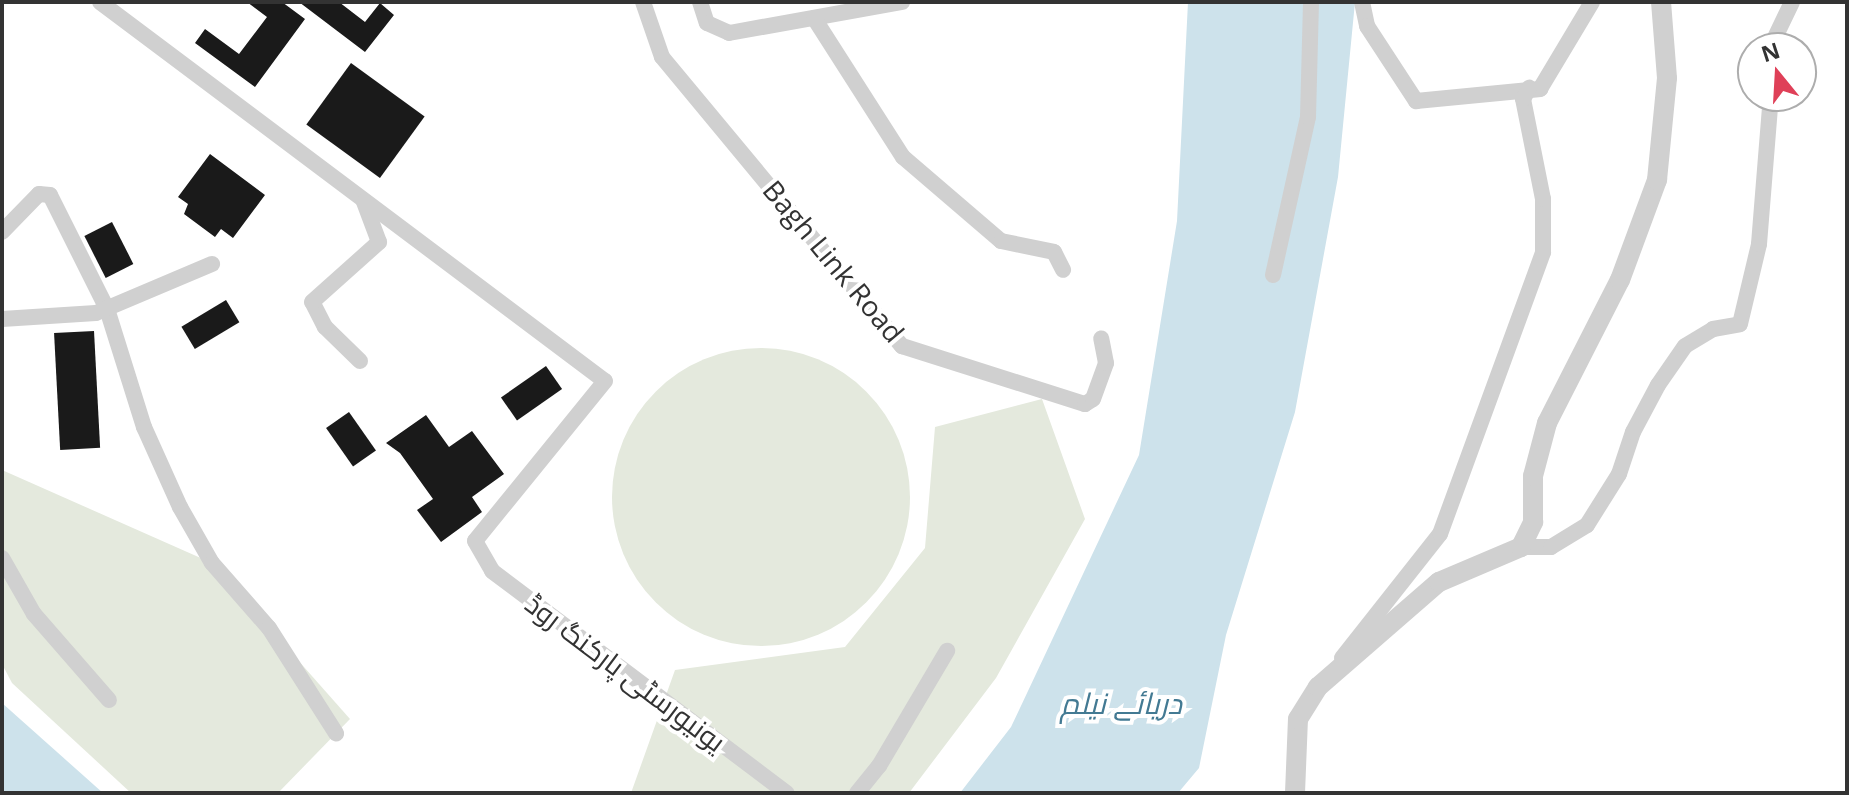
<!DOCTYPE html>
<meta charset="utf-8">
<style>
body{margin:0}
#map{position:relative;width:1849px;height:795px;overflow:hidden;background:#fff;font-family:"Open Sans",Cairo,sans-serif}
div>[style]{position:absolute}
.green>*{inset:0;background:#e4e9dd}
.round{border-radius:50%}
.water>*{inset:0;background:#cde2eb}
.building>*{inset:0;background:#1a1a1a;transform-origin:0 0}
.minor>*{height:16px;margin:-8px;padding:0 8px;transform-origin:8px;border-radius:8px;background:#d0d0d0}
.tertiary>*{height:20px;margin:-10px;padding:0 10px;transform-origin:10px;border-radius:10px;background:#d0d0d0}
span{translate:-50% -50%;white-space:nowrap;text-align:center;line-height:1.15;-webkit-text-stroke:8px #fff;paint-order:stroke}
.street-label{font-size:28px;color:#333}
.water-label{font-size:30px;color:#437a93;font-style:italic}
.frame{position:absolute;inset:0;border:4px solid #333;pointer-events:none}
.north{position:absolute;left:1737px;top:32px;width:80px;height:80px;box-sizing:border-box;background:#fff;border:2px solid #adadad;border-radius:50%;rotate:342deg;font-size:22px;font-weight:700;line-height:32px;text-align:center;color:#333}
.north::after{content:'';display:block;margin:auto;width:28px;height:36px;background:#df4058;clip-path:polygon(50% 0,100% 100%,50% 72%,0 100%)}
</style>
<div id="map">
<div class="green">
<div class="round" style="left:612px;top:348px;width:298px;height:298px"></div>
<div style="clip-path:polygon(1042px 399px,1085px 519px,996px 678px,909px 793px,631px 793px,675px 670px,845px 647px,925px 548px,935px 427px)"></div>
<div style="clip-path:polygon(2px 470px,212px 563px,350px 719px,278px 793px,131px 793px,12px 683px,2px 664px)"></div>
</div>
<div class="water">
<div style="clip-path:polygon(1188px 2px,1355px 2px,1338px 177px,1295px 412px,1226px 635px,1199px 768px,1178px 793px,960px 793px,1011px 727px,1139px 455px,1177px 221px)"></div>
<div style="clip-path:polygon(2px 703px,103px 793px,2px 793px)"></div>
</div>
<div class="building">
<div style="clip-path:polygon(247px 2px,282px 2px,305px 19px,255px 87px,195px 43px,205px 29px,239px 54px,267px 17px)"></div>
<div style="clip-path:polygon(299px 2px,339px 2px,365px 22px,380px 3px,394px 15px,365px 52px)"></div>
<div style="left:351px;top:63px;width:91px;height:76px;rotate:36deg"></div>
<div style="clip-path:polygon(210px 154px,265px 195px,233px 238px,221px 229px,215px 237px,184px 214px,188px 204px,178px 197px)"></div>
<div style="left:112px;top:222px;width:47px;height:31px;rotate:63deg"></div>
<div style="left:226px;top:300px;width:26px;height:52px;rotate:59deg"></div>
<div style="left:94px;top:331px;width:117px;height:40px;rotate:87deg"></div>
<div style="left:546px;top:366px;width:28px;height:55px;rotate:55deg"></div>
<div style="left:349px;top:412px;width:47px;height:28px;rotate:55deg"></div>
<div style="clip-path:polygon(426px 415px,449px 447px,472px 431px,504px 474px,472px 497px,482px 512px,441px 542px,417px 510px,433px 499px,400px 453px,386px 443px)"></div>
</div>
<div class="minor">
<div style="left:100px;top:2px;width:631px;rotate:36.89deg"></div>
<div style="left:605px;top:381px;width:206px;rotate:129.1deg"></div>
<div style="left:475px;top:541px;width:34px;rotate:60deg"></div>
<div style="left:492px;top:571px;width:369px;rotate:37deg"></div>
<div style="left:643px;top:2px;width:58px;rotate:70.9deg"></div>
<div style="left:662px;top:57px;width:376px;rotate:50.3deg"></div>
<div style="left:902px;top:346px;width:192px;rotate:17.6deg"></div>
<div style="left:1085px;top:404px;width:9px;rotate:-32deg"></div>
<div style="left:1093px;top:399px;width:38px;rotate:-70deg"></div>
<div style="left:1106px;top:363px;width:25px;rotate:-101deg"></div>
<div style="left:700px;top:2px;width:22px;rotate:72deg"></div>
<div style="left:707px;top:23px;width:24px;rotate:24deg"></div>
<div style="left:729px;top:33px;width:176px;rotate:-10.2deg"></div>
<div style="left:1362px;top:2px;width:25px;rotate:78deg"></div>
<div style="left:1367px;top:26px;width:90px;rotate:56.8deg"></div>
<div style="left:1416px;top:101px;width:125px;rotate:-5.5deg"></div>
<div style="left:1540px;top:89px;width:101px;rotate:-59.1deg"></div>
<div style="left:814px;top:18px;width:165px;rotate:57.4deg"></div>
<div style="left:903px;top:157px;width:129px;rotate:40.6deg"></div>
<div style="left:1001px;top:241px;width:54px;rotate:11.7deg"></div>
<div style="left:1054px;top:252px;width:20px;rotate:63deg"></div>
<div style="left:1770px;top:48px;width:51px;rotate:-64.4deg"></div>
<div style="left:2px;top:232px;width:53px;rotate:-45.8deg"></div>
<div style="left:39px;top:194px;width:11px;rotate:5deg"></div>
<div style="left:50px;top:195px;width:127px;rotate:63.4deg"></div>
<div style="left:107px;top:309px;width:124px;rotate:72.6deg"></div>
<div style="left:144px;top:427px;width:88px;rotate:65.8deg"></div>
<div style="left:180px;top:507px;width:64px;rotate:60.3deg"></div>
<div style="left:212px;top:563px;width:86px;rotate:48.8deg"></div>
<div style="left:269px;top:628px;width:125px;rotate:57.5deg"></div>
<div style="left:1273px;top:275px;width:162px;rotate:-77.5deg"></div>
<div style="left:1308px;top:117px;width:115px;rotate:-88.5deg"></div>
<div style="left:2px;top:319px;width:94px;rotate:-3.7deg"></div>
<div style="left:96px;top:313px;width:126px;rotate:-22.9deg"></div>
<div style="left:360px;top:361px;width:49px;rotate:-135.8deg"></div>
<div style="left:325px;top:327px;width:28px;rotate:-117deg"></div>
<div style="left:312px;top:302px;width:90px;rotate:-41.8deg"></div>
<div style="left:379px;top:242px;width:43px;rotate:-110.6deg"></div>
<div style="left:1521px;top:547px;width:30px"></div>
<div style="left:1551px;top:547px;width:42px;rotate:-31.4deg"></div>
<div style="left:1587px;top:525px;width:60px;rotate:-57.9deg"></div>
<div style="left:1619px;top:474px;width:44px;rotate:-71.6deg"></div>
<div style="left:1633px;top:432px;width:53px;rotate:-62deg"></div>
<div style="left:1658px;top:385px;width:47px;rotate:-55.3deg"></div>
<div style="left:1685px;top:346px;width:33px;rotate:-31deg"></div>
<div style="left:1713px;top:329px;width:27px;rotate:-10deg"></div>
<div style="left:1740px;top:324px;width:82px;rotate:-76.6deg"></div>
<div style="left:1759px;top:244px;width:148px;rotate:-85.4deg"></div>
<div style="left:2px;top:558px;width:64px;rotate:60.3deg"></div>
<div style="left:34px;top:614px;width:114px;rotate:48.9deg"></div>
<div style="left:1342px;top:658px;width:158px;rotate:-51.7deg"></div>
<div style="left:1440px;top:534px;width:300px;rotate:-69.9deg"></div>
<div style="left:1543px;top:252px;width:53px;rotate:-90deg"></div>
<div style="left:1543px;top:199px;width:102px;rotate:-101.3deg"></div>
<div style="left:1523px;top:99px;width:13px;rotate:-61deg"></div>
<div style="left:857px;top:793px;width:35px;rotate:-51deg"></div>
<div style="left:879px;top:766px;width:134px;rotate:-59.4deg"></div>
</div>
<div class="tertiary">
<div style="left:1295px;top:793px;width:74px;rotate:-87.7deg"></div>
<div style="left:1298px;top:719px;width:38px;rotate:-58deg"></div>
<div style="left:1318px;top:687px;width:160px;rotate:-41deg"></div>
<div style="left:1439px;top:582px;width:89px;rotate:-23.1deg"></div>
<div style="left:1521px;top:547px;width:28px;rotate:-64deg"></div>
<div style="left:1533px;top:522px;width:46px;rotate:-90deg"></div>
<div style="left:1533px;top:476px;width:55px;rotate:-75.2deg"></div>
<div style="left:1547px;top:423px;width:161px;rotate:-63deg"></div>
<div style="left:1620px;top:280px;width:107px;rotate:-69.7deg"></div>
<div style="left:1657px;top:180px;width:102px;rotate:-84.4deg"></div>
<div style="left:1667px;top:78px;width:76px;rotate:-94.5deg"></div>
</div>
<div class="street-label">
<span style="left:834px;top:261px;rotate:50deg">Bagh Link Road</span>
<span style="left:626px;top:672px;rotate:37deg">یونیورسٹی پارکنگ روڈ</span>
</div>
<div class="water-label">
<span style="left:1121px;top:703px">دریائے نیلم</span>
</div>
<div class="frame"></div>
<div class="north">N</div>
</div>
